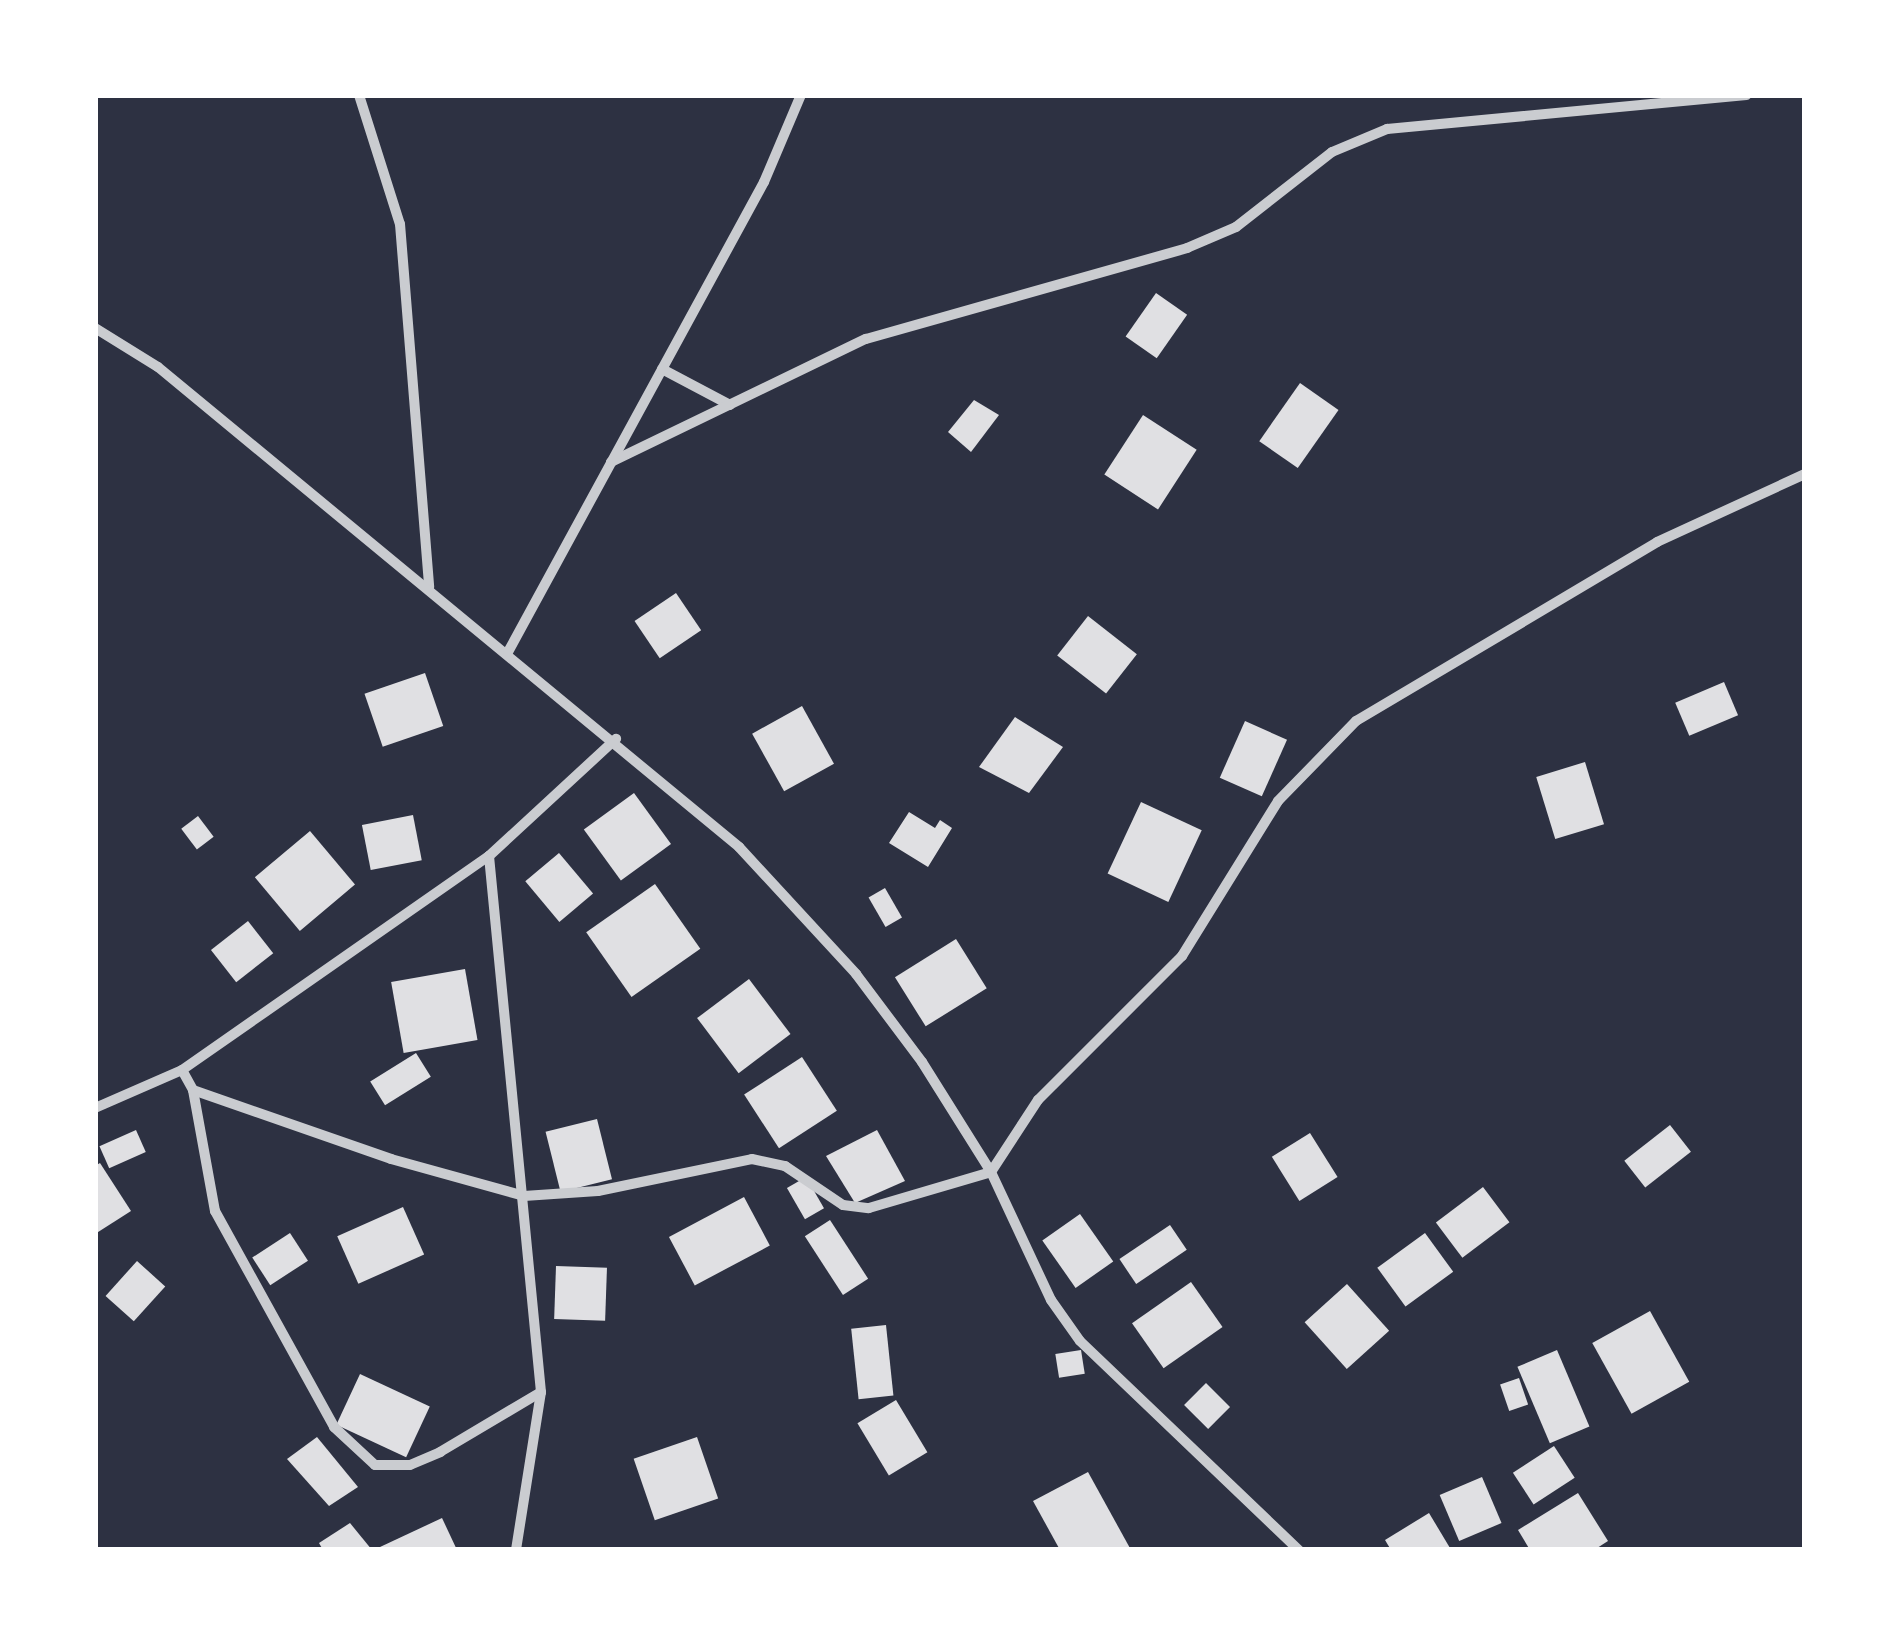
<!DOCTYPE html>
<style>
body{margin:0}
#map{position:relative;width:1900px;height:1645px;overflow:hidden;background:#2d3142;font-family:"Zilla Slab",serif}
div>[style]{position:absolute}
.building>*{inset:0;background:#e0e0e3;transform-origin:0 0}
.minor>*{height:10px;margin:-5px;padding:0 5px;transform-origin:5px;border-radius:5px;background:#caccd0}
span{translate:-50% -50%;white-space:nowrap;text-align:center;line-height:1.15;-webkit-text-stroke:9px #fff;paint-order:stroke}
.frame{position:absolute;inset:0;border:98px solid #fff;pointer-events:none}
</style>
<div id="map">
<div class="building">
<div style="left:1156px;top:293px;width:38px;height:53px;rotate:35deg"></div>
<div style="left:1300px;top:383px;width:47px;height:71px;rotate:35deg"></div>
<div style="clip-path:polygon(974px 400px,999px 415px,971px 452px,948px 432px)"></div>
<div style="left:1143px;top:415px;width:64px;height:71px;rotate:33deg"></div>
<div style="left:676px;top:593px;width:45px;height:50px;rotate:56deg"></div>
<div style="left:1088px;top:616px;width:62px;height:50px;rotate:38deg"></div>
<div style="left:425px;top:673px;width:56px;height:64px;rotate:71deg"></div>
<div style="left:1724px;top:682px;width:36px;height:53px;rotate:67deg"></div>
<div style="left:802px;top:706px;width:66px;height:57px;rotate:61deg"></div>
<div style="clip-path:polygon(1015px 717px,1063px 747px,1029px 793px,979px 767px)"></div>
<div style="left:1245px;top:721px;width:46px;height:62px;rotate:24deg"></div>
<div style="left:1585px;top:762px;width:65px;height:51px;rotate:73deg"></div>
<div style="left:634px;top:793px;width:63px;height:62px;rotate:54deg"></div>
<div style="left:1141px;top:802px;width:67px;height:79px;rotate:25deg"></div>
<div style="clip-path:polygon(909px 812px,935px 828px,940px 820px,952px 828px,928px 867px,889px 843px)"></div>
<div style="left:413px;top:815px;width:46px;height:52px;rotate:79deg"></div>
<div style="left:198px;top:816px;width:26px;height:21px;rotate:53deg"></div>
<div style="left:310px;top:831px;width:70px;height:72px;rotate:50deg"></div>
<div style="left:559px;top:853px;width:53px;height:44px;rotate:50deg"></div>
<div style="left:655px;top:884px;width:79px;height:84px;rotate:55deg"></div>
<div style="left:885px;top:888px;width:34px;height:19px;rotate:60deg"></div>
<div style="left:248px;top:921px;width:41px;height:47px;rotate:52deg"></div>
<div style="left:956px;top:939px;width:58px;height:72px;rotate:58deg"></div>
<div style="left:465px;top:969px;width:72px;height:75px;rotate:80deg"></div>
<div style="left:749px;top:979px;width:69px;height:65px;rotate:53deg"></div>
<div style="left:416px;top:1053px;width:28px;height:54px;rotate:58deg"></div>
<div style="left:802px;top:1057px;width:64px;height:69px;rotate:57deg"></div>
<div style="left:597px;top:1119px;width:62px;height:53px;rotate:76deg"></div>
<div style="left:1670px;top:1125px;width:34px;height:58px;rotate:52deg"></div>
<div style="left:136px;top:1130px;width:24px;height:40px;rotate:66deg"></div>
<div style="clip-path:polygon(877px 1130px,905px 1181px,855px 1203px,826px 1156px)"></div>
<div style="left:1310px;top:1133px;width:52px;height:45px;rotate:58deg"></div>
<div style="clip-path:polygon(100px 1163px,131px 1211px,95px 1234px,95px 1166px)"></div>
<div style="left:806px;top:1177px;width:36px;height:22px;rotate:60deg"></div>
<div style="left:1483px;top:1187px;width:44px;height:59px;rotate:53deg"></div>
<div style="left:744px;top:1197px;width:55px;height:85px;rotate:62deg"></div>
<div style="left:403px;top:1207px;width:52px;height:72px;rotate:66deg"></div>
<div style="left:1080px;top:1214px;width:58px;height:46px;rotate:55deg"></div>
<div style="left:830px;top:1220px;width:70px;height:30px;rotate:57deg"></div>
<div style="left:1170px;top:1225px;width:30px;height:61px;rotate:56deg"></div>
<div style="left:290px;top:1233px;width:33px;height:45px;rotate:57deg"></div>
<div style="left:1425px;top:1233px;width:48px;height:59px;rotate:54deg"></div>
<div style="left:137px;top:1261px;width:38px;height:47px;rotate:42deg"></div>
<div style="left:556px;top:1266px;width:51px;height:53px;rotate:2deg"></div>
<div style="left:1191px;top:1282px;width:55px;height:72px;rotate:55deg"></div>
<div style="left:1347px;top:1284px;width:63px;height:57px;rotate:48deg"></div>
<div style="left:1650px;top:1311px;width:81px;height:66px;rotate:61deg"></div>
<div style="left:886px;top:1325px;width:71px;height:35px;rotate:84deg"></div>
<div style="left:1081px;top:1350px;width:24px;height:26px;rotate:81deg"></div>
<div style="left:1557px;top:1350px;width:83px;height:43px;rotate:67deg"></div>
<div style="left:360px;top:1374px;width:77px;height:56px;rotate:25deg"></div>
<div style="left:1519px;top:1378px;width:28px;height:20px;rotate:71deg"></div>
<div style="left:1206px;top:1383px;width:34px;height:31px;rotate:45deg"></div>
<div style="left:896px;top:1400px;width:61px;height:45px;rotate:59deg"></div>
<div style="clip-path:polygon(317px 1437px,358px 1487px,329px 1506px,287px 1459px)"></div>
<div style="left:697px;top:1437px;width:65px;height:67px;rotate:71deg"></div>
<div style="left:1554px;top:1446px;width:38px;height:49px;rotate:57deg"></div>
<div style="clip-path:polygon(1088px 1472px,1131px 1550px,1060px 1550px,1033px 1501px)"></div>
<div style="left:1482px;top:1477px;width:50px;height:46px;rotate:67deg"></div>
<div style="clip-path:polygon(1578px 1493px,1608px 1541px,1594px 1550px,1530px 1550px,1518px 1530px)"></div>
<div style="clip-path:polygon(1429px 1513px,1450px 1548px,1391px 1550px,1385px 1540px)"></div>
<div style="clip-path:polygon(442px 1518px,457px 1550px,380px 1547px)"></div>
<div style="clip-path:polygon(350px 1523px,372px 1550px,323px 1550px,319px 1543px)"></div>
</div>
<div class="minor">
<div style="left:359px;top:95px;width:135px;rotate:72.4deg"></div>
<div style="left:400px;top:224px;width:364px;rotate:85.4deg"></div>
<div style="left:95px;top:328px;width:74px;rotate:31.8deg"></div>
<div style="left:158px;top:367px;width:754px;rotate:39.56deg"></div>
<div style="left:739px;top:847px;width:173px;rotate:47.3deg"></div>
<div style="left:856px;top:974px;width:110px;rotate:53.1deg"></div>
<div style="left:922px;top:1062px;width:130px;rotate:57.9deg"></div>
<div style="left:991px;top:1172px;width:141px;rotate:64.9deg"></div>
<div style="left:1051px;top:1300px;width:50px;rotate:54.7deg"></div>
<div style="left:1080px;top:1341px;width:303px;rotate:43.7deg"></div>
<div style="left:662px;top:369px;width:77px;rotate:27.9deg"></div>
<div style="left:611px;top:462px;width:283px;rotate:-25.8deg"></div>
<div style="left:866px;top:339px;width:334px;rotate:-15.8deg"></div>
<div style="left:1187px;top:248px;width:53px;rotate:-23.2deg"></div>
<div style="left:1236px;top:227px;width:122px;rotate:-38deg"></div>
<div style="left:1332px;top:152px;width:60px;rotate:-22.7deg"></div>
<div style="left:1387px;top:129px;width:361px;rotate:-5.4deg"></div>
<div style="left:508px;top:652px;width:535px;rotate:-61.42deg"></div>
<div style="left:764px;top:182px;width:95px;rotate:-67deg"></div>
<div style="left:489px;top:856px;width:539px;rotate:84.46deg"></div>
<div style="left:541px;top:1392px;width:160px;rotate:99deg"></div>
<div style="left:182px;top:1070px;width:23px;rotate:61deg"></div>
<div style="left:193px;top:1090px;width:210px;rotate:19.2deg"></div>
<div style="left:391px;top:1159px;width:138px;rotate:15.5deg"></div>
<div style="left:524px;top:1196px;width:74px;rotate:-3.9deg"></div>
<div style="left:598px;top:1191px;width:157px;rotate:-11.7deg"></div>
<div style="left:752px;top:1159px;width:34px;rotate:12deg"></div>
<div style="left:785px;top:1166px;width:70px;rotate:33.9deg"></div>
<div style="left:843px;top:1205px;width:26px;rotate:7deg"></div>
<div style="left:869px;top:1208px;width:127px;rotate:-16.4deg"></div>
<div style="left:991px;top:1172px;width:86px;rotate:-56.9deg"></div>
<div style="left:1038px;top:1100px;width:204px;rotate:-45deg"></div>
<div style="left:1182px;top:956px;width:182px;rotate:-58.2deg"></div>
<div style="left:1278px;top:801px;width:112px;rotate:-45.7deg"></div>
<div style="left:1356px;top:721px;width:350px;rotate:-30.7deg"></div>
<div style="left:1657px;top:542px;width:163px;rotate:-24.7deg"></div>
<div style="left:193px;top:1090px;width:123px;rotate:79.7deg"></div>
<div style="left:215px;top:1211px;width:247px;rotate:61.1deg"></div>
<div style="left:334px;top:1427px;width:56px;rotate:42.8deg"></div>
<div style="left:375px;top:1465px;width:35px"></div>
<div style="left:410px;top:1465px;width:33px;rotate:-23deg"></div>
<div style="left:440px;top:1452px;width:117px;rotate:-30.7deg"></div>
<div style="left:95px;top:1108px;width:95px;rotate:-23.6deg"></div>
<div style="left:182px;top:1070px;width:374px;rotate:-34.9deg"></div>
<div style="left:489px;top:856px;width:173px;rotate:-42.7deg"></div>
</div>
<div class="frame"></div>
</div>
